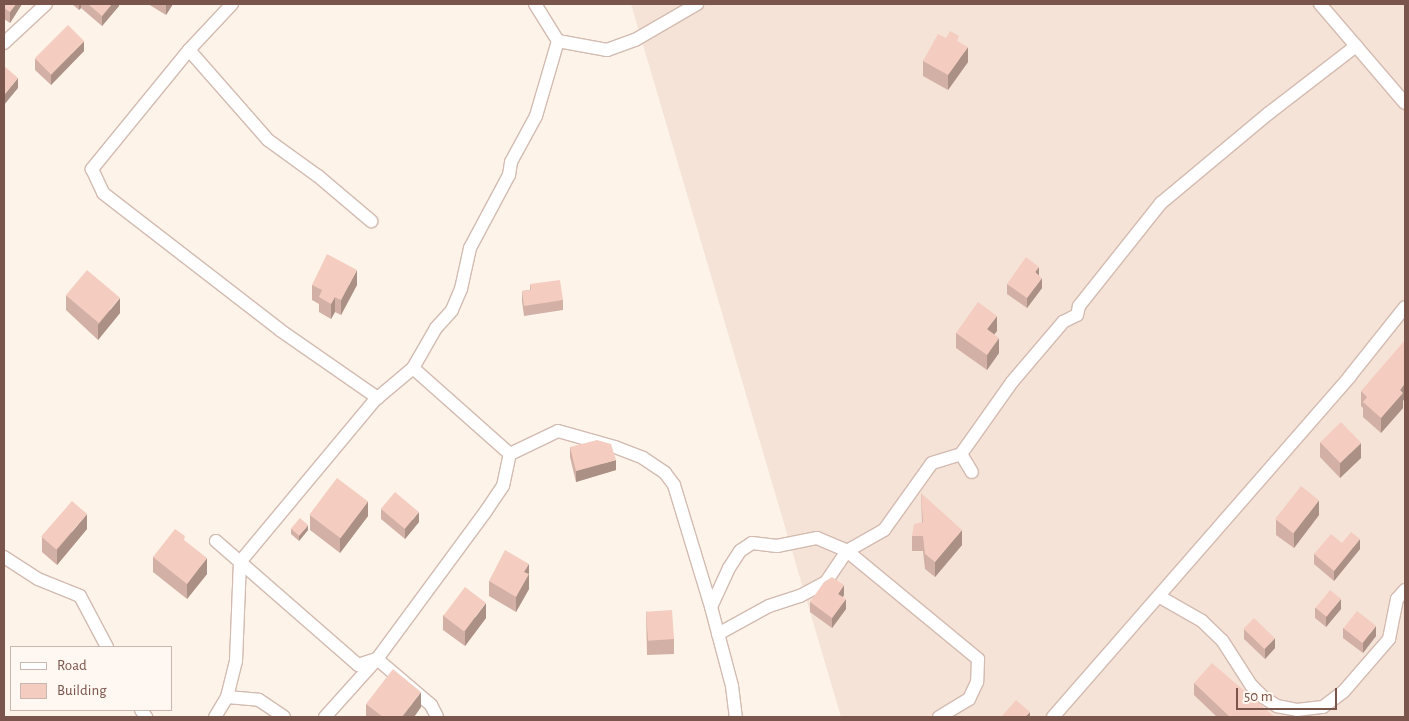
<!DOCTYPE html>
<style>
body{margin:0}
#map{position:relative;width:1409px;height:721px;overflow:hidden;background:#fdf3e9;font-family:"Alegreya Sans",sans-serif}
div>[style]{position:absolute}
.residential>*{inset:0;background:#f5e3d7}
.roads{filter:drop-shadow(1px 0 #d3bbb1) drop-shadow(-1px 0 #d3bbb1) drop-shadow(0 1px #d3bbb1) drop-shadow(0 -1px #d3bbb1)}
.minor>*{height:12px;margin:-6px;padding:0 6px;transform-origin:6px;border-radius:6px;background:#fff}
.wall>*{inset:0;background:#d2b0a5}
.shaded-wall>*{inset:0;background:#ab9086}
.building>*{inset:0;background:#f4cdc0;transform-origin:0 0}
span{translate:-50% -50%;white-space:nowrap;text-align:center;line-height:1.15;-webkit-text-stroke:4px #fff7f1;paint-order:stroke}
.frame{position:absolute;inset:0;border:5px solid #79554b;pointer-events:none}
.legend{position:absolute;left:10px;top:646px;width:162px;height:65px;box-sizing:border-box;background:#fff7f1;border:1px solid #c9b6af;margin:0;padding:6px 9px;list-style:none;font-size:15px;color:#79554b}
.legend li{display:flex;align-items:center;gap:10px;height:25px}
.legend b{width:25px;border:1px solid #c9b6af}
.scale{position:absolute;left:1236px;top:688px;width:101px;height:22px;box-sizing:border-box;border:2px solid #79554b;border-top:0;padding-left:6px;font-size:15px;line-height:18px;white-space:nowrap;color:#79554b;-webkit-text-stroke:4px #fff7f1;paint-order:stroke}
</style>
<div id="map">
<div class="residential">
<div style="clip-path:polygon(631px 4px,1405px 4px,1405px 717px,841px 717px)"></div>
</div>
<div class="roads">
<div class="minor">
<div style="left:232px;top:4px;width:63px;rotate:133.1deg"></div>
<div style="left:189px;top:50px;width:154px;rotate:129.2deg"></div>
<div style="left:92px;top:169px;width:26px;rotate:65deg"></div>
<div style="left:103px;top:193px;width:224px;rotate:37.7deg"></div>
<div style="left:280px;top:330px;width:119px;rotate:34.8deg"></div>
<div style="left:535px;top:4px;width:44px;rotate:58.1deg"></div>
<div style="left:558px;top:41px;width:50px;rotate:10.4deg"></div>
<div style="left:607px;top:50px;width:30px;rotate:-20deg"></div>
<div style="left:635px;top:40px;width:72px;rotate:-30.1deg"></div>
<div style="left:1320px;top:4px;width:130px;rotate:49.4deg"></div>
<div style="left:4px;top:43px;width:57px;rotate:-42.9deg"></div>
<div style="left:189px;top:50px;width:120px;rotate:48.7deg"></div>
<div style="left:268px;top:140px;width:62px;rotate:35.8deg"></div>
<div style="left:318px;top:176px;width:70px;rotate:40.3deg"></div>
<div style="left:413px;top:368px;width:130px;rotate:41.6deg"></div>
<div style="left:510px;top:454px;width:53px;rotate:-25.6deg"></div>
<div style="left:558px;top:431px;width:59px;rotate:15.7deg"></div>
<div style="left:615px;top:447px;width:30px;rotate:21deg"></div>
<div style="left:643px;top:458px;width:27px;rotate:34deg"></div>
<div style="left:665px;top:473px;width:15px;rotate:53deg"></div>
<div style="left:674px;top:485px;width:127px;rotate:73.1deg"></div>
<div style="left:711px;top:607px;width:82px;rotate:75.1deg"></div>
<div style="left:732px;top:686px;width:31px;rotate:83deg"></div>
<div style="left:961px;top:454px;width:21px;rotate:59deg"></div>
<div style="left:216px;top:541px;width:189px;rotate:41.1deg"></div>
<div style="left:358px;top:665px;width:20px;rotate:-18deg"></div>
<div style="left:377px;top:659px;width:71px;rotate:40.4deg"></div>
<div style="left:431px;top:705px;width:13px;rotate:63deg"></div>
<div style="left:4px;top:557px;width:40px;rotate:32.9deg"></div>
<div style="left:38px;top:579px;width:45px;rotate:22deg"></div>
<div style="left:80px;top:596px;width:58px;rotate:62.1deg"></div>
<div style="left:1160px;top:597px;width:48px;rotate:29.7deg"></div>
<div style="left:1202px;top:621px;width:28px;rotate:44deg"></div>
<div style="left:1222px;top:640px;width:54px;rotate:57.2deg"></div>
<div style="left:1251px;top:685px;width:17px;rotate:45deg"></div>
<div style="left:1263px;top:697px;width:17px;rotate:33deg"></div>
<div style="left:1277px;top:706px;width:20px;rotate:11deg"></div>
<div style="left:1297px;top:710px;width:26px;rotate:-7deg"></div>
<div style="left:1323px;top:707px;width:26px;rotate:-37deg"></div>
<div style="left:1344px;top:691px;width:69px;rotate:-49.1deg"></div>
<div style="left:1389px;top:639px;width:41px;rotate:-78.7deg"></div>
<div style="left:1397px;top:599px;width:12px;rotate:-48deg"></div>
<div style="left:711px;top:607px;width:43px;rotate:-65.2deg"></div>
<div style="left:729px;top:568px;width:20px;rotate:-57deg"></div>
<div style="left:740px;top:551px;width:14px;rotate:-34deg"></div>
<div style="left:752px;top:543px;width:25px;rotate:7deg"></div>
<div style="left:777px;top:546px;width:41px;rotate:-11.3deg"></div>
<div style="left:817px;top:538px;width:33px;rotate:23deg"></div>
<div style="left:847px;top:551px;width:170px;rotate:39.5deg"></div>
<div style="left:978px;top:659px;width:23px;rotate:92deg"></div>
<div style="left:977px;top:682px;width:19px;rotate:115deg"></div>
<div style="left:969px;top:699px;width:35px;rotate:149deg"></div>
<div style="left:718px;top:634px;width:58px;rotate:-28.8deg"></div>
<div style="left:769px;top:606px;width:33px;rotate:-18deg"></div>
<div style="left:800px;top:596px;width:30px;rotate:-28deg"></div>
<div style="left:826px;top:582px;width:37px;rotate:-56deg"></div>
<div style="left:847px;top:551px;width:43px;rotate:-29.6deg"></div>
<div style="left:884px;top:530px;width:82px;rotate:-54.4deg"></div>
<div style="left:932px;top:463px;width:30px;rotate:-17deg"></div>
<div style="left:961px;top:454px;width:88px;rotate:-54.7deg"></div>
<div style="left:1012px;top:382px;width:79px;rotate:-49.6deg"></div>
<div style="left:1063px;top:322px;width:16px;rotate:-27deg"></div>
<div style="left:1077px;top:315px;width:9px;rotate:-77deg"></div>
<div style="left:1079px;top:306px;width:132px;rotate:-51.5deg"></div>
<div style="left:1161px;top:203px;width:141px;rotate:-39.8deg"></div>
<div style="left:1269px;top:113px;width:110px;rotate:-37.6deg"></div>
<div style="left:227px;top:697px;width:32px;rotate:5deg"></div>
<div style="left:259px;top:700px;width:30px;rotate:34deg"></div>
<div style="left:141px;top:710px;width:9px;rotate:54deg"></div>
<div style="left:215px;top:717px;width:23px;rotate:-59deg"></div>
<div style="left:227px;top:697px;width:37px;rotate:-76deg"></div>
<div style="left:236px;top:661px;width:99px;rotate:-87.7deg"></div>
<div style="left:240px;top:562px;width:211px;rotate:-50.2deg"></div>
<div style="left:375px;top:400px;width:50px;rotate:-40.1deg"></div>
<div style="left:413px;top:368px;width:46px;rotate:-60.1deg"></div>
<div style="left:436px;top:328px;width:24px;rotate:-48deg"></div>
<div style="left:452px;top:310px;width:23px;rotate:-67deg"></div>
<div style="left:461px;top:289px;width:42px;rotate:-77.6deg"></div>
<div style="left:470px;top:248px;width:83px;rotate:-61.9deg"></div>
<div style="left:509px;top:175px;width:13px;rotate:-81deg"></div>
<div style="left:511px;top:162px;width:52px;rotate:-61.5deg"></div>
<div style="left:536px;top:116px;width:78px;rotate:-73.7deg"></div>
<div style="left:325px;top:717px;width:78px;rotate:-48.1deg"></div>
<div style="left:377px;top:659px;width:184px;rotate:-53.6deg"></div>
<div style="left:486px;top:511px;width:30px;rotate:-56deg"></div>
<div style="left:503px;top:486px;width:33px;rotate:-78deg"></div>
<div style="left:1053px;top:717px;width:452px;rotate:-48.9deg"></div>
<div style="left:1350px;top:376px;width:88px;rotate:-51.4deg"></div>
</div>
</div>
<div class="wall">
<div style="clip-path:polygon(4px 4px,22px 4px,10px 23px,4px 19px)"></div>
<div style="clip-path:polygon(72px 4px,119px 4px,119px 6px,102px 26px,81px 8px,79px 10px)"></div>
<div style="clip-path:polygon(148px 4px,173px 4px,166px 15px)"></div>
<div style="clip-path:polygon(946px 38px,959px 42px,968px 62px,948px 90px,923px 76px,923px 61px)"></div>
<div style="clip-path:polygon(84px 51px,51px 85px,35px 70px,35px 59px)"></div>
<div style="clip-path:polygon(530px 284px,563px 300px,563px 310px,524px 316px,522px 301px,522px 291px,530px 290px)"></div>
<div style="clip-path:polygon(1007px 284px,1042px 288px,1027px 308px,1007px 294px)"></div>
<div style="clip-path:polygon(312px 285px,357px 285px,341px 315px,335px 312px,331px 319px,319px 312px,319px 304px,312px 300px)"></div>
<div style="clip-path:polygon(66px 295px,120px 313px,98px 340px,66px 310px)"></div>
<div style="clip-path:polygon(997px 331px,994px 334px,999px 353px,987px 370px,956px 348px,956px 333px)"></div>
<div style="clip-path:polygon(1361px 391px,1403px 401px,1403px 408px,1381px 433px,1363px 417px,1363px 408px,1361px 406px)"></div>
<div style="clip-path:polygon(1320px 442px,1361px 458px,1340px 478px,1320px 457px)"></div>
<div style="clip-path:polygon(570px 447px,616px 470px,576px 482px,570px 457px)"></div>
<div style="clip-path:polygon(921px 493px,962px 545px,935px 577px,925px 569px,923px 551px,912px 551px,912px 536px,922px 522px)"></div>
<div style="clip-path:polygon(381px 509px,419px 522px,405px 539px,381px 519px)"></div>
<div style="clip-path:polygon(310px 515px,368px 516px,340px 553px,310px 530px)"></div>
<div style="clip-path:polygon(1319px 515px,1294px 548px,1276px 535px,1276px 520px)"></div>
<div style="clip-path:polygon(1405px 524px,1405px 537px,1404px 536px,1404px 526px)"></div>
<div style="clip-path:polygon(87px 529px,57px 565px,42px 552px,42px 537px)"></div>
<div style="clip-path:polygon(291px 529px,308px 530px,299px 541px,291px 534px)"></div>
<div style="clip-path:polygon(185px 541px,207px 574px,187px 599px,153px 572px,153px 557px)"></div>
<div style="clip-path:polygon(1342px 543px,1360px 549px,1334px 581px,1314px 564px,1314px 554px)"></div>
<div style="clip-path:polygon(529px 564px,529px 589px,516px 612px,489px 596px,489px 581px)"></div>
<div style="clip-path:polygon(844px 595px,843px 597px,846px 609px,832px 628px,810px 612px,810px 602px)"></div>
<div style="clip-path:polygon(1315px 608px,1341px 609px,1326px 627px,1315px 618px)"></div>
<div style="clip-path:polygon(646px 611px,674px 639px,674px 654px,647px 655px)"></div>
<div style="clip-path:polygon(443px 615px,486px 618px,465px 646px,443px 630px)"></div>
<div style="clip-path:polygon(1343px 628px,1376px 636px,1363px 653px,1343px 638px)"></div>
<div style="clip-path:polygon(1244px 629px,1275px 648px,1265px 659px,1244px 639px)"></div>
<div style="clip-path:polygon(1194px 683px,1275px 717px,1217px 717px,1194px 695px)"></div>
<div style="clip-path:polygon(366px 704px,421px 707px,414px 717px,366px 717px)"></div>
</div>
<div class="shaded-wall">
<div style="clip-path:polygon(16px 4px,22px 4px,10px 23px,10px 12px)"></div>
<div style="clip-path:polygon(79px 4px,81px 4px,81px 8px,79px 10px)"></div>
<div style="clip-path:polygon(112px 4px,119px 4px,119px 6px,102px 26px,102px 16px)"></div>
<div style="clip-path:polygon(167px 4px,173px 4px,166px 15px,166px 5px)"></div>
<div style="clip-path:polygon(84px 41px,84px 51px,51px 85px,51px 75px)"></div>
<div style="clip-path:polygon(968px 47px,968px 62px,948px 90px,948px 75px)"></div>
<div style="clip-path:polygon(18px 78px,18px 88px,4px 105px,4px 95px)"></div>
<div style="clip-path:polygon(1039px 267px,1039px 277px,1035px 272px)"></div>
<div style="clip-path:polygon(357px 270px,357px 285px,341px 315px,341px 300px)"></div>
<div style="clip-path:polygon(1042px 278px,1042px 288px,1027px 308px,1027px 298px)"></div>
<div style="clip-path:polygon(335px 297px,335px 312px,331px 319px,331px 304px)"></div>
<div style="clip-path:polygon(120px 298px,120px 313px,98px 340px,98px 325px)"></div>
<div style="clip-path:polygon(997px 316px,997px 331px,987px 344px,987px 329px)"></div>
<div style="clip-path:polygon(999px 338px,999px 353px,987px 370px,987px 355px)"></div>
<div style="clip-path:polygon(1405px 383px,1405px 398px,1403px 401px,1403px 408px,1381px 433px,1381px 418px,1400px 390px)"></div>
<div style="clip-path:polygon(1361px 443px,1361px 458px,1340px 478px,1340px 463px)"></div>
<div style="clip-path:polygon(616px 460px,616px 470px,576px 482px,576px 471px)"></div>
<div style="clip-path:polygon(1319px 500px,1319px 515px,1294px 548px,1294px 533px)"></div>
<div style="clip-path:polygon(368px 501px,368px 516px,340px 553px,340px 538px)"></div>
<div style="clip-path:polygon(419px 512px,419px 522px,405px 539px,405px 529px)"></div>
<div style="clip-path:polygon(87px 514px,87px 529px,57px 565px,57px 550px)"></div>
<div style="clip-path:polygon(308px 525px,308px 530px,299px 541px,299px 536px)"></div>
<div style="clip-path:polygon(962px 530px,962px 545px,935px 577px,935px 562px)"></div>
<div style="clip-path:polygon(1360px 539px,1360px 549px,1334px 581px,1334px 571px)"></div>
<div style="clip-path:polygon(207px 558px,207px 574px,187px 599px,187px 584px)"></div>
<div style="clip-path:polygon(529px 564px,529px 589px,516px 612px,516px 597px,524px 572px)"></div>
<div style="clip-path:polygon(844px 585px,844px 595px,838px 604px,838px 594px)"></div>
<div style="clip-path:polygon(846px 599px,846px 609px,832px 628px,832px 618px)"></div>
<div style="clip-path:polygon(1341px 599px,1341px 609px,1326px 627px,1326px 617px)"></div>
<div style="clip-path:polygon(486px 603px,486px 618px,465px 646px,465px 631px)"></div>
<div style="clip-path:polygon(1376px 626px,1376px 636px,1363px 653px,1363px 643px)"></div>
<div style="clip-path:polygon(1275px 638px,1275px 648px,1265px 659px,1265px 649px)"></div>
<div style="clip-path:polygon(421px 692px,421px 707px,414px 717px,402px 717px)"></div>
<div style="clip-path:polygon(1030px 712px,1030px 717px,1025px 717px)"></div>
</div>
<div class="building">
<div style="clip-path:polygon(4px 4px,16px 4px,10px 12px,4px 8px)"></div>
<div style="clip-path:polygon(88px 4px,112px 4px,102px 16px)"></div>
<div style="left:68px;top:25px;width:23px;height:47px;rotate:45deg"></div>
<div style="clip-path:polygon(950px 31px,959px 36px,957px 41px,968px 47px,948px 75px,923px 61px,938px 34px,946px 38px)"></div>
<div style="clip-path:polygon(4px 66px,18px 78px,4px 95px)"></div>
<div style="clip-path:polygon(327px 254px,357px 270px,341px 300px,335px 297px,331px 304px,319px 297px,322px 290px,312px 285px)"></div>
<div style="clip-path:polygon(1026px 257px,1039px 267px,1035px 272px,1042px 278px,1027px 298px,1007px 284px)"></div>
<div style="left:87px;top:270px;width:43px;height:33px;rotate:40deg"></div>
<div style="clip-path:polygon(560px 280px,563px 300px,524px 306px,522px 291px,531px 290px,530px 284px)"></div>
<div style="clip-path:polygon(978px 302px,997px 316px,987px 329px,999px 338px,987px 355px,956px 333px)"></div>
<div style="clip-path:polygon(1405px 340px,1405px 383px,1400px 390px,1403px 393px,1381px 418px,1363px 402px,1367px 397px,1361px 391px)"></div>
<div style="left:1341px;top:422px;width:29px;height:29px;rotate:46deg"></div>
<div style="clip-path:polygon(597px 440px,611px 444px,616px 460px,576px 471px,570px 447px)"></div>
<div style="left:337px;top:478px;width:39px;height:46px;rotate:37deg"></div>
<div style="left:1301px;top:486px;width:23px;height:42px;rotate:38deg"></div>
<div style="left:395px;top:492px;width:31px;height:22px;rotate:40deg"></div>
<div style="clip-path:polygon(921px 493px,962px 530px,935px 562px,925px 554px,923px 536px,912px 536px,914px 524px,923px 522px)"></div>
<div style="left:72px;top:501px;width:20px;height:47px;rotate:41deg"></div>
<div style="left:300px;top:518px;width:11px;height:14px;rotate:41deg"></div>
<div style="clip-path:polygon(175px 529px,185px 536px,184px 540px,207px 558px,187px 584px,153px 557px)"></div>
<div style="clip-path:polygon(1351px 532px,1360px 539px,1334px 571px,1314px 554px,1331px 534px,1342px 543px)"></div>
<div style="clip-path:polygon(505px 550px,529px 564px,524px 572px,529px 574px,516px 597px,489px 581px)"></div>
<div style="clip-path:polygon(832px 577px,844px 585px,838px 594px,846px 599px,832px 618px,810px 602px,824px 582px)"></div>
<div style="left:465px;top:587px;width:26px;height:36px;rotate:37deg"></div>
<div style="left:1330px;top:590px;width:14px;height:23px;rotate:39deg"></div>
<div style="left:672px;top:610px;width:29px;height:26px;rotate:86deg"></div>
<div style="left:1357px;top:611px;width:24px;height:22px;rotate:38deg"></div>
<div style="left:1254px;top:618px;width:29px;height:15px;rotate:44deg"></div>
<div style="clip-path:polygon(1212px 663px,1275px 717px,1230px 717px,1194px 683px)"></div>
<div style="clip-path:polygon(393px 669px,421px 692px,402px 717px,383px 717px,366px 704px)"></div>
<div style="clip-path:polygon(1016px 700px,1030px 712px,1025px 717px,1001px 717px)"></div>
</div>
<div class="frame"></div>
<ul class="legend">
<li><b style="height:6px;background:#fff"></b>Road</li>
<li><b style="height:14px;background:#f4cdc0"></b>Building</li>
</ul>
<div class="scale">50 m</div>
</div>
